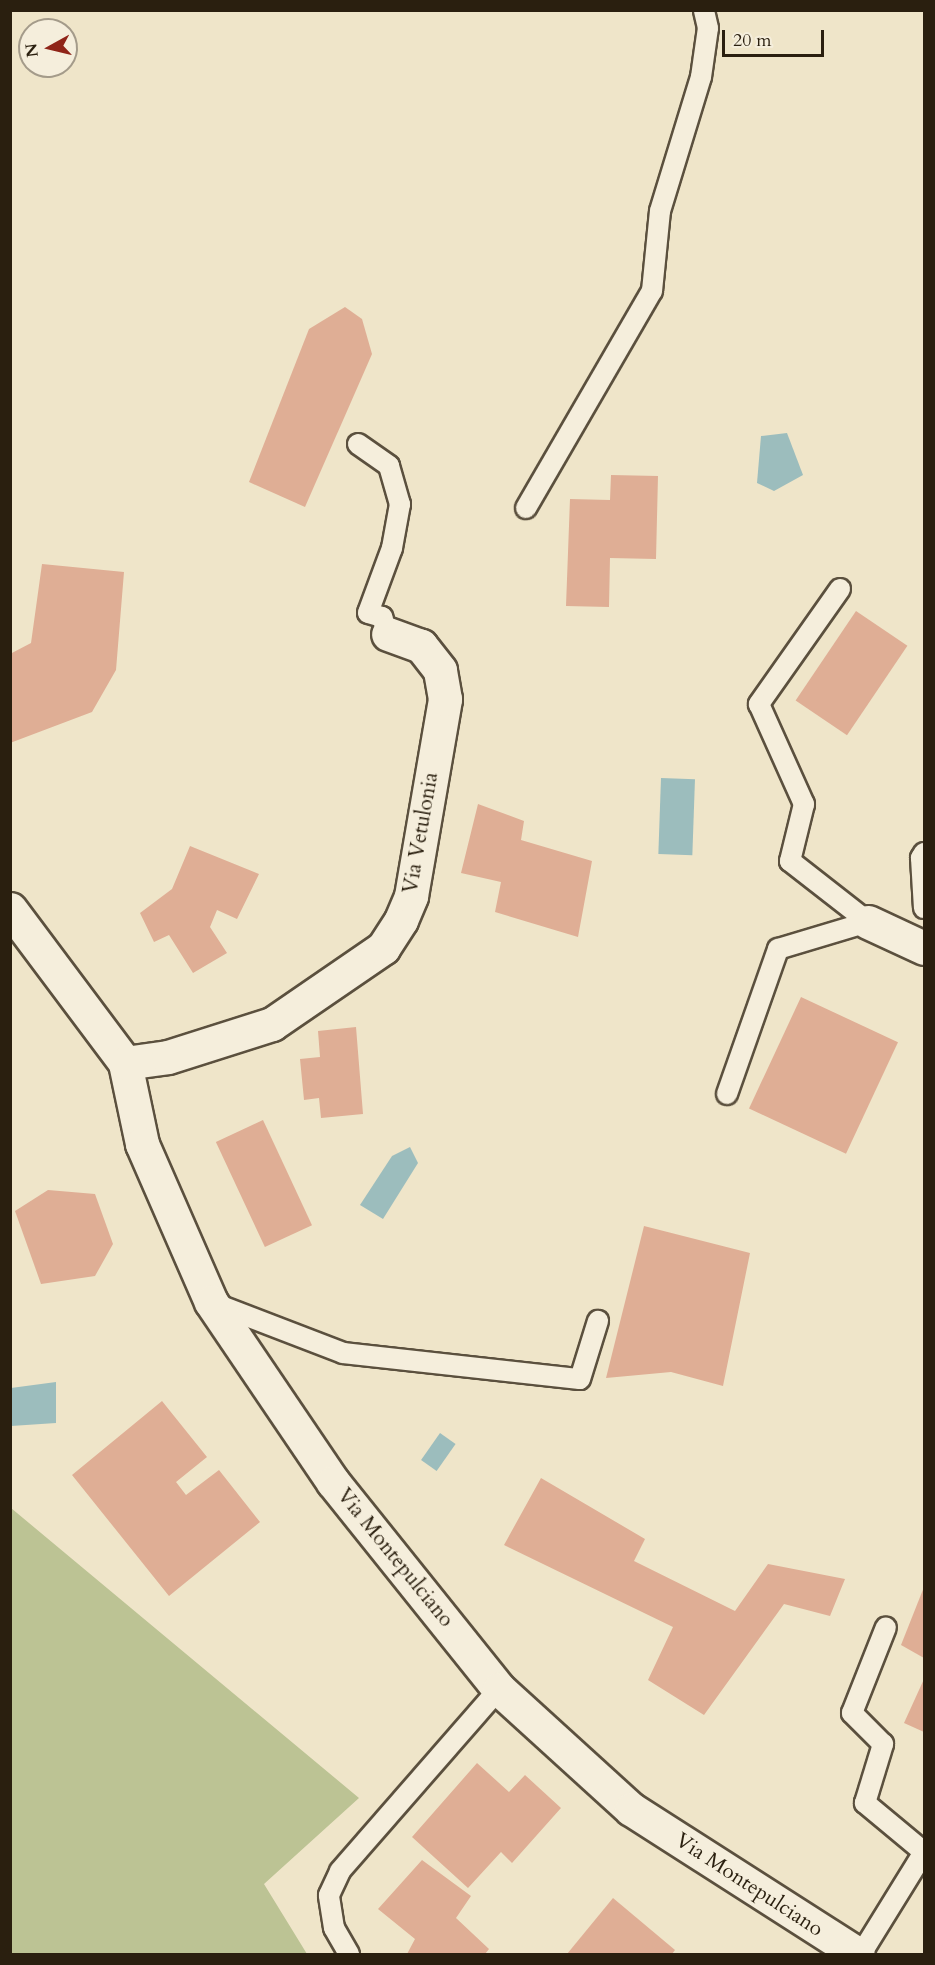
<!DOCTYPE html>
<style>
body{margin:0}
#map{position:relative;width:935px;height:1965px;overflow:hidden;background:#efe5c9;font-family:Cardo,serif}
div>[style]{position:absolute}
.green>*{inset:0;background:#bcc394}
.water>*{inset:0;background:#9cbdbd;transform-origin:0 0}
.building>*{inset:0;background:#dfae95;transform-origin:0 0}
.roads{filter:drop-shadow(2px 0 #5b503e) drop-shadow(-2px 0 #5b503e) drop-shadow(0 2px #5b503e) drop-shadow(0 -2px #5b503e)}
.service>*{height:20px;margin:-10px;padding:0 10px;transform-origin:10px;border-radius:10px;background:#f5eedc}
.minor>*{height:33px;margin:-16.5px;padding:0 16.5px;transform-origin:16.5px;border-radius:16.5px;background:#f5eedc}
span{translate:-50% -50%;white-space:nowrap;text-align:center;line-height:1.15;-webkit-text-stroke:5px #f5eedc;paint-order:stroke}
.street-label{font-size:21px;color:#2a1f0f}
.frame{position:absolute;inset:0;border:12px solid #2a1f0f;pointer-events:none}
.north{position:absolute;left:18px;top:18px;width:60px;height:60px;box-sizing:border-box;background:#f5eedc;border:2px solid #a49b8a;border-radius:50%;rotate:262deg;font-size:16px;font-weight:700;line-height:24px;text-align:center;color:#2a1f0f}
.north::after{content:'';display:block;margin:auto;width:21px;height:27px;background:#8f2418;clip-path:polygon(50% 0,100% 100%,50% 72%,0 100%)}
.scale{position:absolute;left:722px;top:30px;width:102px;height:27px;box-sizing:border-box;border:3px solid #2a1f0f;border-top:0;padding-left:8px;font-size:18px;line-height:21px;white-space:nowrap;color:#2a1f0f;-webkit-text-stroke:4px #f5eedc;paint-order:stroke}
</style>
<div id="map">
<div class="green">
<div style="clip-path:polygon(11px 1508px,359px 1798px,264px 1884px,307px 1954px,11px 1954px)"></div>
</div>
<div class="water">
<div style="clip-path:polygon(787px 433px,803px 475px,774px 491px,757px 483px,761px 436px)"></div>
<div style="left:661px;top:778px;width:34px;height:76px;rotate:2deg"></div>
<div style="clip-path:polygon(410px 1147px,418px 1163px,383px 1219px,360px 1205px,392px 1156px)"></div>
<div style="clip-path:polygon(56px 1382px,56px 1423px,11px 1426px,11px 1388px)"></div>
<div style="left:440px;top:1433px;width:19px;height:33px;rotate:35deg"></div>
</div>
<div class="building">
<div style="clip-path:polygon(345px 307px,362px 319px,372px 354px,305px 507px,249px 482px,309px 329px)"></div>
<div style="clip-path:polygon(611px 475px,658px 476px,656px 559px,610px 558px,609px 607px,566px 606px,570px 499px,610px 500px)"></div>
<div style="clip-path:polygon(42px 564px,124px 572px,116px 670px,92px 712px,10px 743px,10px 654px,31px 643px)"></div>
<div style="left:856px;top:611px;width:62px;height:108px;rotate:34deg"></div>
<div style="clip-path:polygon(478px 804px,524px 821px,521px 840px,592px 861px,578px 937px,495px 912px,501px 882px,461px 873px)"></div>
<div style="clip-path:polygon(190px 846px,259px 874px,237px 919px,217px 910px,210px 927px,227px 953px,193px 973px,169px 935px,154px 942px,140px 913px,172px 889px)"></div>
<div style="left:801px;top:997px;width:107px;height:123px;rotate:25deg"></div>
<div style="clip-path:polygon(356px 1027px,363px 1114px,321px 1118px,319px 1098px,304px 1100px,300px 1059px,320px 1057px,318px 1031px)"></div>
<div style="left:263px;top:1120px;width:116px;height:52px;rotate:65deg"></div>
<div style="clip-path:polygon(48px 1190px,95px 1194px,113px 1244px,95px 1276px,41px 1284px,15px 1211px)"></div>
<div style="clip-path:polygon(644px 1226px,750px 1253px,723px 1386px,671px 1372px,606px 1378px)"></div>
<div style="clip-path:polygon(162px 1401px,207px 1457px,176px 1482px,186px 1495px,219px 1470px,260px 1522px,169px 1596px,72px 1475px)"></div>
<div style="clip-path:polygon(541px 1478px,645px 1539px,634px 1561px,735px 1611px,768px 1564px,845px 1579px,830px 1616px,784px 1604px,704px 1715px,648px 1680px,673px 1627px,504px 1545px)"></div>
<div style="clip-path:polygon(924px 1587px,924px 1658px,901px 1645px)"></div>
<div style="clip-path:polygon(924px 1679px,924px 1732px,904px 1723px)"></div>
<div style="clip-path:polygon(477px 1763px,509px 1792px,525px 1775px,561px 1808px,512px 1863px,501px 1852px,468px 1888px,412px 1837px)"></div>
<div style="clip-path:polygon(422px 1860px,471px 1896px,456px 1918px,489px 1949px,485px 1954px,407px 1954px,415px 1939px,378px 1909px)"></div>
<div style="clip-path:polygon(613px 1898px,675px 1950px,672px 1954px,567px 1954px)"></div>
</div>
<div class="roads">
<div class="service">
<div style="left:358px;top:444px;width:38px;rotate:35deg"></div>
<div style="left:389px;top:466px;width:40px;rotate:74deg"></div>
<div style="left:400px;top:504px;width:45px;rotate:100.3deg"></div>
<div style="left:392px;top:548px;width:69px;rotate:110.3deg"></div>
<div style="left:368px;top:613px;width:15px;rotate:16deg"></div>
<div style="left:382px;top:617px;width:18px;rotate:71deg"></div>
<div style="left:526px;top:508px;width:251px;rotate:-59.9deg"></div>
<div style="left:652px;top:291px;width:80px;rotate:-84.3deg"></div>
<div style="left:660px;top:211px;width:140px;rotate:-73deg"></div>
<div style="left:701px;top:77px;width:49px;rotate:-81.9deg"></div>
<div style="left:708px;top:28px;width:18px;rotate:-103deg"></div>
<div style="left:840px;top:589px;width:141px;rotate:125.2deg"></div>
<div style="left:759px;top:704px;width:110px;rotate:65.8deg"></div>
<div style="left:804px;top:804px;width:59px;rotate:103.8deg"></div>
<div style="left:790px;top:861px;width:99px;rotate:38deg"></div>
<div style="left:924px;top:853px;width:6px;rotate:121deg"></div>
<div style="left:921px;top:858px;width:50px;rotate:86.6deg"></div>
<div style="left:727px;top:1094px;width:154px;rotate:-70.6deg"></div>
<div style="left:778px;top:949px;width:94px;rotate:-16.7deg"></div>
<div style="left:213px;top:1303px;width:139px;rotate:21deg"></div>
<div style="left:343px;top:1353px;width:238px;rotate:6.3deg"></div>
<div style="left:580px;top:1379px;width:61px;rotate:-72.8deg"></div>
<div style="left:349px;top:1954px;width:30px;rotate:-120deg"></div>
<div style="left:334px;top:1928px;width:33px;rotate:-99deg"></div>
<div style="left:329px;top:1895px;width:26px;rotate:-65deg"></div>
<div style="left:340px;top:1871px;width:242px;rotate:-48.9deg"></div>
<div style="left:861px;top:1954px;width:120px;rotate:-58.3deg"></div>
<div style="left:924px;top:1852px;width:77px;rotate:-140.3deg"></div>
<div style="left:865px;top:1803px;width:62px;rotate:-73deg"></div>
<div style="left:883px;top:1744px;width:44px;rotate:-135deg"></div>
<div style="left:852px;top:1713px;width:92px;rotate:-68.4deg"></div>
</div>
<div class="minor">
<div style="left:10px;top:909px;width:192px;rotate:53.2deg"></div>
<div style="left:125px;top:1063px;width:83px;rotate:78.1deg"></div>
<div style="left:142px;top:1144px;width:172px;rotate:66.4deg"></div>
<div style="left:211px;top:1302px;width:217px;rotate:55.9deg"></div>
<div style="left:333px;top:1482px;width:265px;rotate:51.3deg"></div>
<div style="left:499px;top:1689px;width:178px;rotate:42.3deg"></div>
<div style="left:631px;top:1809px;width:269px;rotate:32.6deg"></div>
<div style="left:868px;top:922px;width:62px;rotate:24.9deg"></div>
<div style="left:125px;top:1063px;width:43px;rotate:-7.9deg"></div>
<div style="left:168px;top:1057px;width:109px;rotate:-17.6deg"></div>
<div style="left:272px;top:1024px;width:135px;rotate:-34.4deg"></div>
<div style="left:383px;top:948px;width:33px;rotate:-57deg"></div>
<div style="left:401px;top:920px;width:26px;rotate:-67deg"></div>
<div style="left:411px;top:896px;width:200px;rotate:-80.2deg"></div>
<div style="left:445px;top:699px;width:29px;rotate:-100deg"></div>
<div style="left:440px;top:670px;width:31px;rotate:-128deg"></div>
<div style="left:421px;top:646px;width:35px;rotate:-160deg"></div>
</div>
</div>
<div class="street-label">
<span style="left:421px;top:833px;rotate:-80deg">Via Vetulonia</span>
<span style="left:395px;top:1558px;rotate:51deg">Via Montepulciano</span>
<span style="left:749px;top:1885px;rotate:33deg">Via Montepulciano</span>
</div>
<div class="frame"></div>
<div class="north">N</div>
<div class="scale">20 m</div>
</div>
